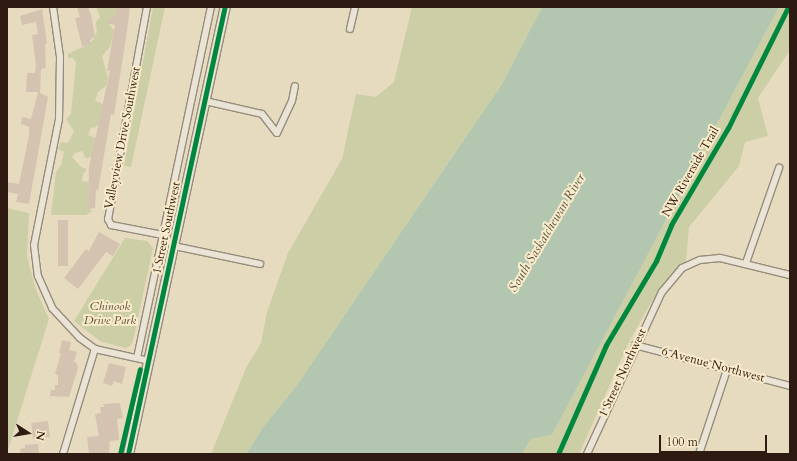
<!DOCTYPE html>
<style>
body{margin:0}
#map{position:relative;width:797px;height:461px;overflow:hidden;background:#e7dbbf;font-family:Cardo,serif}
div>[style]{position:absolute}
.green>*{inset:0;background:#cccea5}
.water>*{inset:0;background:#b3c7b0}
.building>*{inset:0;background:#d4c3b0;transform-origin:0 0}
.roads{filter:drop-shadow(1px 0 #968c7c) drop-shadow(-1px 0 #968c7c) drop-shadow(0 1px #968c7c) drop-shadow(0 -1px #968c7c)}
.street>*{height:6px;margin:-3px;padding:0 3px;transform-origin:3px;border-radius:3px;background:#eae4d6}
.secondary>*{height:9px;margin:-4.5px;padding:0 4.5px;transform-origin:4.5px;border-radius:4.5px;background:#eae4d6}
.cycleway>*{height:5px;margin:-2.5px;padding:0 2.5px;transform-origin:2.5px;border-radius:2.5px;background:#00873e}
span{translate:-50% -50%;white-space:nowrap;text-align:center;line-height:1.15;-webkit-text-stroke:4px #faeccb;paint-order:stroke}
.street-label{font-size:12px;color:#2e1a11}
.park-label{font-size:12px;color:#574d37;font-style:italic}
.water-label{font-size:13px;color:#555346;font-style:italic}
.frame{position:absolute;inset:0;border:8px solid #2e1a11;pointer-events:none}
.north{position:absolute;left:8px;top:413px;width:40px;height:40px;-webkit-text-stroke:3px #faeccb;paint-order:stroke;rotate:102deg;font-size:11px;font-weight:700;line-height:16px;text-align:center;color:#2e1a11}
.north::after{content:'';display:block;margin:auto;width:14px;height:18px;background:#2e1a11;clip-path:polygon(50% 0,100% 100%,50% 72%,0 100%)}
.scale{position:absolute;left:659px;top:435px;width:108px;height:18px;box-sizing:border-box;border:2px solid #2e1a11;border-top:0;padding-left:5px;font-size:12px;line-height:14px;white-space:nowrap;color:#2e1a11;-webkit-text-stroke:3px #faeccb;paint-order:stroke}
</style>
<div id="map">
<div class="green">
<div style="clip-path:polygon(96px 7px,116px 7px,115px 15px,109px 19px,109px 24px,114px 31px,110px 47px,102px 56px,108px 78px,106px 86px,98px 92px,95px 100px,104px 105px,100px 123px,94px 128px,91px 127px,88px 135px,96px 138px,93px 150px,96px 151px,91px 157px,85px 158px,83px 151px,75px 153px,72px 157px,81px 167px,87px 169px,83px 174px,82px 181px,89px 182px,88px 208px,92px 211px,86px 215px,51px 215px,56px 172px,61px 165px,64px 152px,58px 149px,61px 142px,68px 143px,74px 131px,66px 119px,71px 114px,76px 63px,73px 58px,68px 58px,68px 54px,87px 45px,93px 40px,97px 32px,96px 22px,100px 17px)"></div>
<div style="clip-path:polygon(153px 7px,165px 7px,131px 167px,124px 166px)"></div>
<div style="clip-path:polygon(412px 7px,542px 7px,502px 84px,297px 385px,264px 426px,246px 454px,211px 454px,246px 368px,261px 343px,267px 312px,288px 253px,342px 159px,356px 94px,376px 97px,394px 82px)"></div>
<div style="clip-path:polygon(779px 7px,790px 7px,790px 50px,758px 98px,768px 136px,745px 142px,739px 166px,689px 227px,686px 261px,666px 281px,648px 308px,629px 342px,579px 454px,522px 454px,531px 439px,552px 435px)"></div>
<div style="clip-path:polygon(7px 208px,29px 213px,27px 256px,36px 290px,49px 319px,7px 453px)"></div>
<div style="clip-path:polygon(125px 238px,147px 241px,153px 248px,133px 341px,130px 346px,125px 348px,100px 341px,74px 321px)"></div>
</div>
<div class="water">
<div style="clip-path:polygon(542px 7px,779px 7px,552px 435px,531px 439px,522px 454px,246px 454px,264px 426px,297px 385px,502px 84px)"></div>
</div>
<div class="building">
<div style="clip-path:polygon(77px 7px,88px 7px,91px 15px,95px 36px,90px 40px,91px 45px,82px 46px,75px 18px,80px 17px)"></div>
<div style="clip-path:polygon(116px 7px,130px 7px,127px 31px,114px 115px,111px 114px,98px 191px,96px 189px,95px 208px,88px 209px,89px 167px,110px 71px,107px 71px,115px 25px,109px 24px,109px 19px,115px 15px)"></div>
<div style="clip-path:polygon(42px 9px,47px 43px,45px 44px,46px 68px,41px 69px,40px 93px,48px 97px,29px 204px,16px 202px,18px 194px,7px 192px,7px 182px,19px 184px,29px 135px,29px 127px,21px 124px,22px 117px,31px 119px,38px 92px,26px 92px,27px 73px,35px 73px,36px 65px,32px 35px,38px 34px,36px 22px,22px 25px,20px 16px)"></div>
<div style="left:58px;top:220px;width:10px;height:46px"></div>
<div style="clip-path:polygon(99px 232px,120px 244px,113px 256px,106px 252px,78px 289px,64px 278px,86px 249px,89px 251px)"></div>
<div style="clip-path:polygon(62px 340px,71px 342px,69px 350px,77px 352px,74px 362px,77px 363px,78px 368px,69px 397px,50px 396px,51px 390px,55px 390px,55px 385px,58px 385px,58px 375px,55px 374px,61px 353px,59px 353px)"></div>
<div style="clip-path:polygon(109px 363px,126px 367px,122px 384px,114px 381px,112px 386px,103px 383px)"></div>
<div style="clip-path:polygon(120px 403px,123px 418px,117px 419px,119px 440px,110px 441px,109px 454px,89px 454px,87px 437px,99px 436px,95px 414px,101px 413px,100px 407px,104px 407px,103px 404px)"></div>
<div style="left:48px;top:421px;width:16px;height:17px;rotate:83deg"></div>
<div style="clip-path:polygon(38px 444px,39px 454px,21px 454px,20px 449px,25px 448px,25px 445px)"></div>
</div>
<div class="roads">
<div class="street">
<div style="left:53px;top:7px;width:50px;rotate:82deg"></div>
<div style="left:60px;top:57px;width:62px;rotate:90.9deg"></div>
<div style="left:59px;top:119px;width:128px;rotate:101.2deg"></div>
<div style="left:34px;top:245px;width:31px;rotate:83deg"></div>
<div style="left:38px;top:276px;width:35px;rotate:66deg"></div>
<div style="left:52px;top:308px;width:41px;rotate:47deg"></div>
<div style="left:80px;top:338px;width:19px;rotate:36deg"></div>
<div style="left:95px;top:349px;width:55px;rotate:12.5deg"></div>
<div style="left:147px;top:7px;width:216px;rotate:100.4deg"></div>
<div style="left:108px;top:219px;width:7px;rotate:63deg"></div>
<div style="left:111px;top:225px;width:53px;rotate:10.9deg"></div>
<div style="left:163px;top:235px;width:16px;rotate:45deg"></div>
<div style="left:174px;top:246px;width:88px;rotate:11.8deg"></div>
<div style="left:350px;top:29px;width:23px;rotate:-77deg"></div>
<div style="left:205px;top:101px;width:58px;rotate:12.8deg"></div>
<div style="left:262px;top:114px;width:24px;rotate:52deg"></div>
<div style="left:277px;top:133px;width:35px;rotate:-65deg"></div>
<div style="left:292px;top:101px;width:15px;rotate:-79deg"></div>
<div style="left:746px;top:263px;width:101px;rotate:-70.8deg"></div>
<div style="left:635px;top:345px;width:160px;rotate:14.8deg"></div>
<div style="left:137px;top:358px;width:359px;rotate:-78.1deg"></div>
<div style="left:63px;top:454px;width:110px;rotate:-73.1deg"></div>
<div style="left:587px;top:454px;width:179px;rotate:-65.2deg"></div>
<div style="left:662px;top:292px;width:31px;rotate:-50deg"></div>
<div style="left:682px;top:268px;width:20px;rotate:-24deg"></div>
<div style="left:700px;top:260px;width:20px;rotate:-6deg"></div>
<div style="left:720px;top:258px;width:72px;rotate:13.7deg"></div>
<div style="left:699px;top:454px;width:89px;rotate:-71.6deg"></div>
</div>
<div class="secondary">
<div style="left:128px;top:454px;width:457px;rotate:-77.8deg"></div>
</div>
</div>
<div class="cycleway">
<div style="left:120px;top:454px;width:87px;rotate:-76.8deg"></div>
<div style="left:128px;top:454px;width:457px;rotate:-77.8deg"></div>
<div style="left:558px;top:454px;width:119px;rotate:-66.2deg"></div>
<div style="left:606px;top:345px;width:98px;rotate:-59.2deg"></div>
<div style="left:656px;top:261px;width:39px;rotate:-67deg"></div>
<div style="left:671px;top:225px;width:113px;rotate:-59.6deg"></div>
<div style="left:728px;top:128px;width:135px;rotate:-63.6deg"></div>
</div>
<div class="street-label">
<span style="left:123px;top:138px;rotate:-79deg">Valleyview Drive Southwest</span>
<span style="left:691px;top:172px;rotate:-60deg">NW Riverside Trail</span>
<span style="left:167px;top:228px;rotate:-78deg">1 Street Southwest</span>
<span style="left:713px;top:365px;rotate:15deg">6 Avenue Northwest</span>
<span style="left:623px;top:373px;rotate:-65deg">1 Street Northwest</span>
</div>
<div class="park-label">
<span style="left:110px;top:314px">Chinook<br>Drive Park</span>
</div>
<div class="water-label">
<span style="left:547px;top:233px;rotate:-59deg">South Saskatchewan River</span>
</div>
<div class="frame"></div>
<div class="north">N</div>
<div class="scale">100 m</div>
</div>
